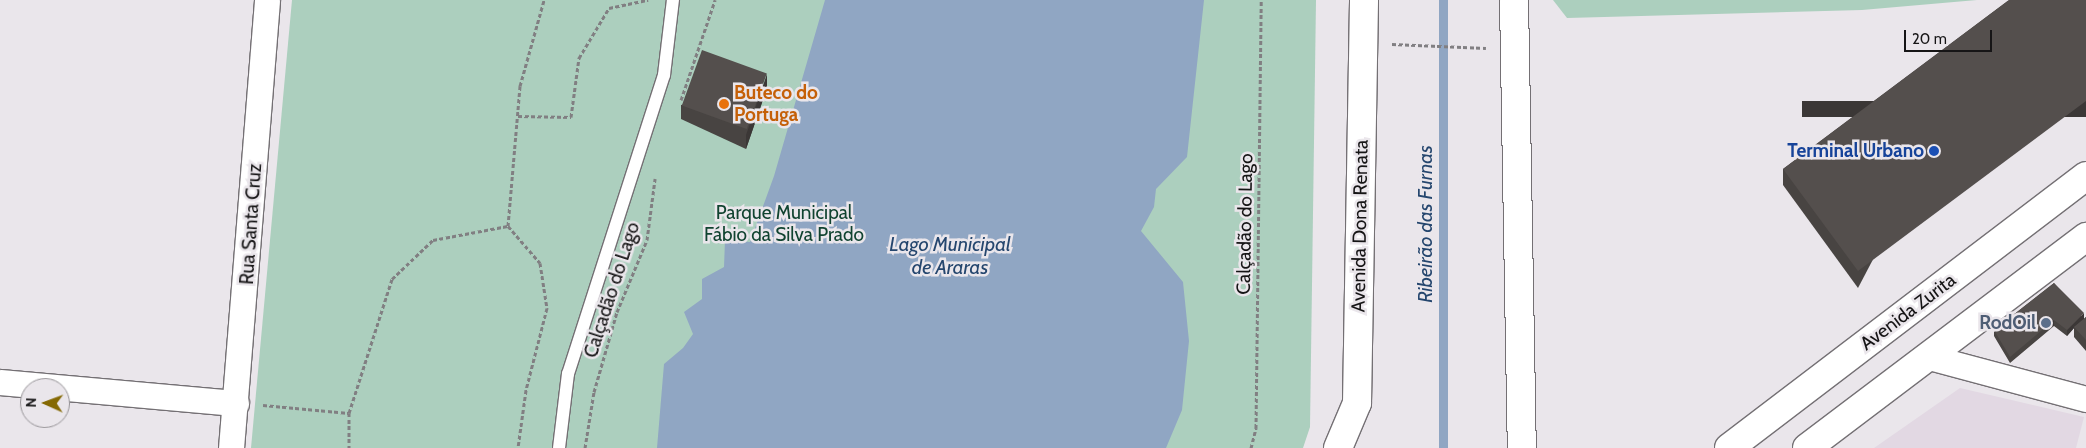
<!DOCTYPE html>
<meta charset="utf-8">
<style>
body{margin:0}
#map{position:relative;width:2086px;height:448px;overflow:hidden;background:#eae6eb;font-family:Cabin,sans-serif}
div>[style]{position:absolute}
.built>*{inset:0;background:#e2d8e3}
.green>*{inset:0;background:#accfbe}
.water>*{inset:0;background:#90a6c3}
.stream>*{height:9px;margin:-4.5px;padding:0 4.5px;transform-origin:4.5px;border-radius:4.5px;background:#90a6c3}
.path>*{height:3px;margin-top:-1.5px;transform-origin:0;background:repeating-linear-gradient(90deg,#817f82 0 4px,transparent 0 6.5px)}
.roads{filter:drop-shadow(1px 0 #747074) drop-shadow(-1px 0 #747074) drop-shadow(0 1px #747074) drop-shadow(0 -1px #747074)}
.lane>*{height:12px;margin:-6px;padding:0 6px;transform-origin:6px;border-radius:6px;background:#fff}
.street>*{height:25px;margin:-12.5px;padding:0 12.5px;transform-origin:12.5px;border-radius:12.5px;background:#fff}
.secondary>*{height:28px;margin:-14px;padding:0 14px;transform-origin:14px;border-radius:14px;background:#fff}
.wall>*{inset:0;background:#484442}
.shaded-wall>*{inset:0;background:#3b3736;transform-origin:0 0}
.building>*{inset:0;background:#544f4d;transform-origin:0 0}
.dots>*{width:14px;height:14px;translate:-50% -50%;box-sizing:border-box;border:2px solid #eae6eb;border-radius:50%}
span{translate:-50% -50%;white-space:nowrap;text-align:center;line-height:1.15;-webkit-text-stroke:5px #eae6eb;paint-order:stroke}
.food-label{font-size:19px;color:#c56008;font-weight:700}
.left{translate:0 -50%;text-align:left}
.transit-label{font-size:19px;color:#164399;font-weight:700}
.right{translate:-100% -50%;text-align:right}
.park-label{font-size:19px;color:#104330}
.street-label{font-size:19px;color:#161516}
.service-label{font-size:19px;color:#4e5e75;font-weight:700}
.water-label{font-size:20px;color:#25466e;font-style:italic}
.north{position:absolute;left:20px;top:378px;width:50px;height:50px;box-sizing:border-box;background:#eae6eb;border:1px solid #959296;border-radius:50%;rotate:272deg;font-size:14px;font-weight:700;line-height:20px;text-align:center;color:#161516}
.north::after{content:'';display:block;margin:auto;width:18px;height:22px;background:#856903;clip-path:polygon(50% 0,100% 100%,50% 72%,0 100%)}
.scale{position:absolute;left:1904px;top:30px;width:88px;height:22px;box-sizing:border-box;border:2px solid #161516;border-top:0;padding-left:6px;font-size:15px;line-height:18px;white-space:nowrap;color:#161516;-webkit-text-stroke:4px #eae6eb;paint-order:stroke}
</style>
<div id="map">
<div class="built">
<div style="clip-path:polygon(1960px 388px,2084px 417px,2076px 448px,1874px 448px)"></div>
</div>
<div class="green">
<div style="clip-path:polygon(292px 0,1316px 0,1310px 427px,1303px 448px,251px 448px)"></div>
<div style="clip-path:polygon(1553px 0,1977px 0,1862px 10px,1567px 18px)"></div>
</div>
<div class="water">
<div style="clip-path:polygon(825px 0,1204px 0,1187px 157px,1156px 189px,1154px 207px,1141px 231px,1183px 282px,1189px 341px,1182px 410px,1166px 448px,657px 448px,664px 364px,683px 348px,693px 334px,684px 312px,702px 299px,702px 279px,724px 267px,725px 240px,750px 242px,774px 176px)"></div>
</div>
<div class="stream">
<div style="left:1443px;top:0;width:448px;rotate:90deg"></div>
</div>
<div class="path">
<div style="left:1392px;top:44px;width:94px;rotate:2.4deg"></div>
<div style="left:681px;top:100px;width:106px;rotate:-71.2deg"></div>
<div style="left:518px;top:116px;width:53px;rotate:1.1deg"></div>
<div style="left:571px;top:117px;width:60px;rotate:-82.3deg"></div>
<div style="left:579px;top:58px;width:58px;rotate:-59deg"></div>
<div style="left:609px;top:8px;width:40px;rotate:-12deg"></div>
<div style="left:508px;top:226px;width:49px;rotate:49.1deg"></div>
<div style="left:540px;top:263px;width:46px;rotate:81.2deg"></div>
<div style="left:547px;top:308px;width:85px;rotate:104.4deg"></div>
<div style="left:526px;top:390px;width:59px;rotate:97.9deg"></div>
<div style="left:263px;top:405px;width:86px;rotate:5.3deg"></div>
<div style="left:349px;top:413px;width:35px;rotate:90deg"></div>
<div style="left:349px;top:413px;width:141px;rotate:-72.2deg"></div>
<div style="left:392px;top:279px;width:57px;rotate:-43.6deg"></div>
<div style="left:433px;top:240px;width:76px;rotate:-10.6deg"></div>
<div style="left:508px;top:226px;width:141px;rotate:-85.1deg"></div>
<div style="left:520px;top:86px;width:89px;rotate:-74.4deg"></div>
<div style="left:585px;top:448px;width:57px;rotate:-80.9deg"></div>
<div style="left:594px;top:392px;width:83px;rotate:-74deg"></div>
<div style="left:617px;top:312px;width:78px;rotate:-67.4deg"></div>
<div style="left:647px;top:240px;width:62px;rotate:-82.5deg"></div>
<div style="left:1251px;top:448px;width:21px;rotate:-76deg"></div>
<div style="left:1256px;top:428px;width:428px;rotate:-89.3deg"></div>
</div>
<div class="roads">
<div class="lane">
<div style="left:559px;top:448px;width:75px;rotate:-83.1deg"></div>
<div style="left:568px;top:374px;width:314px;rotate:-72.2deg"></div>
<div style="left:664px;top:75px;width:76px;rotate:-83.2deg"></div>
</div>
<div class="street">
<div style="left:1929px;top:357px;width:163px;rotate:15deg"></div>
<div style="left:0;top:382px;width:237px;rotate:5.1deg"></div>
<div style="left:231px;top:448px;width:449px;rotate:-85.4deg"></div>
</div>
<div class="secondary">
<div style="left:1514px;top:0;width:448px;rotate:89deg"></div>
<div style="left:1338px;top:448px;width:49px;rotate:-67.1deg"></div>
<div style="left:1357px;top:403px;width:403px;rotate:-89deg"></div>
<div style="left:1729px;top:448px;width:449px;rotate:-37.3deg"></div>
<div style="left:1807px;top:448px;width:350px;rotate:-37.1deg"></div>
</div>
</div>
<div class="wall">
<div style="clip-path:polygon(2009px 0,1858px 288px,1783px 185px,1783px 169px)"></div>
<div style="clip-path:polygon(767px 88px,746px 149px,681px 119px,681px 105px)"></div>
<div style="clip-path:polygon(2054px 283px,2084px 319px,2086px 317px,2086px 351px,2074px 337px,2074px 328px,2067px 336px,2054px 326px,2010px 363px,1994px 336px,1994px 330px)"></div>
</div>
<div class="shaded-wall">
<div style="clip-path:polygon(767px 74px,767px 88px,746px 149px,746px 135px)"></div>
<div style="left:2086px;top:101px;width:16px;height:284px;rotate:90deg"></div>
<div style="clip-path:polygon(2084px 313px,2084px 319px,2074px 327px,2074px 328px,2067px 336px,2067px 330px)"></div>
<div style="left:2054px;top:320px;width:6px;height:57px;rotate:90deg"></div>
</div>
<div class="building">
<div style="clip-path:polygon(2009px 0,2086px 0,2086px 101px,1858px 271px,1783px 169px)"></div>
<div style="left:702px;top:50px;width:69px;height:59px;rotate:20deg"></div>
<div style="clip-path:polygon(2054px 283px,2084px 313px,2067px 330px,2054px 320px,2010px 357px,1994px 330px)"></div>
<div style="clip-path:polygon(2086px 317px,2086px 340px,2074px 327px)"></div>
</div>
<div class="dots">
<div style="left:724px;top:104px;background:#e8710a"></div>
<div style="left:1934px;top:151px;background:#1a4fb4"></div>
<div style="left:2046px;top:323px;background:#5c6f8a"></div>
</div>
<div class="food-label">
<span class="left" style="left:734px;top:104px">Buteco do<br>Portuga</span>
</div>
<div class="transit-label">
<span class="right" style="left:1924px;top:151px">Terminal Urbano</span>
</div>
<div class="park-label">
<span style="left:784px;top:224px">Parque Municipal<br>Fábio da Silva Prado</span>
</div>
<div class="street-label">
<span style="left:251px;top:224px;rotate:-86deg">Rua Santa Cruz</span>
<span style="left:1245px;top:224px;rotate:-89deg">Calçadão do Lago</span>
<span style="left:1360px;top:226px;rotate:-89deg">Avenida Dona Renata</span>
<span style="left:612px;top:290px;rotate:-72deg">Calçadão do Lago</span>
<span style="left:1908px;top:312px;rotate:-37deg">Avenida Zurita</span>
</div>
<div class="service-label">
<span class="right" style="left:2036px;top:323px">RodOil</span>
</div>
<div class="water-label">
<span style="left:1425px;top:224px;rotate:-90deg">Ribeirão das Furnas</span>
<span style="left:950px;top:256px">Lago Municipal<br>de Araras</span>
</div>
<div class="north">N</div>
<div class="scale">20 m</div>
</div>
